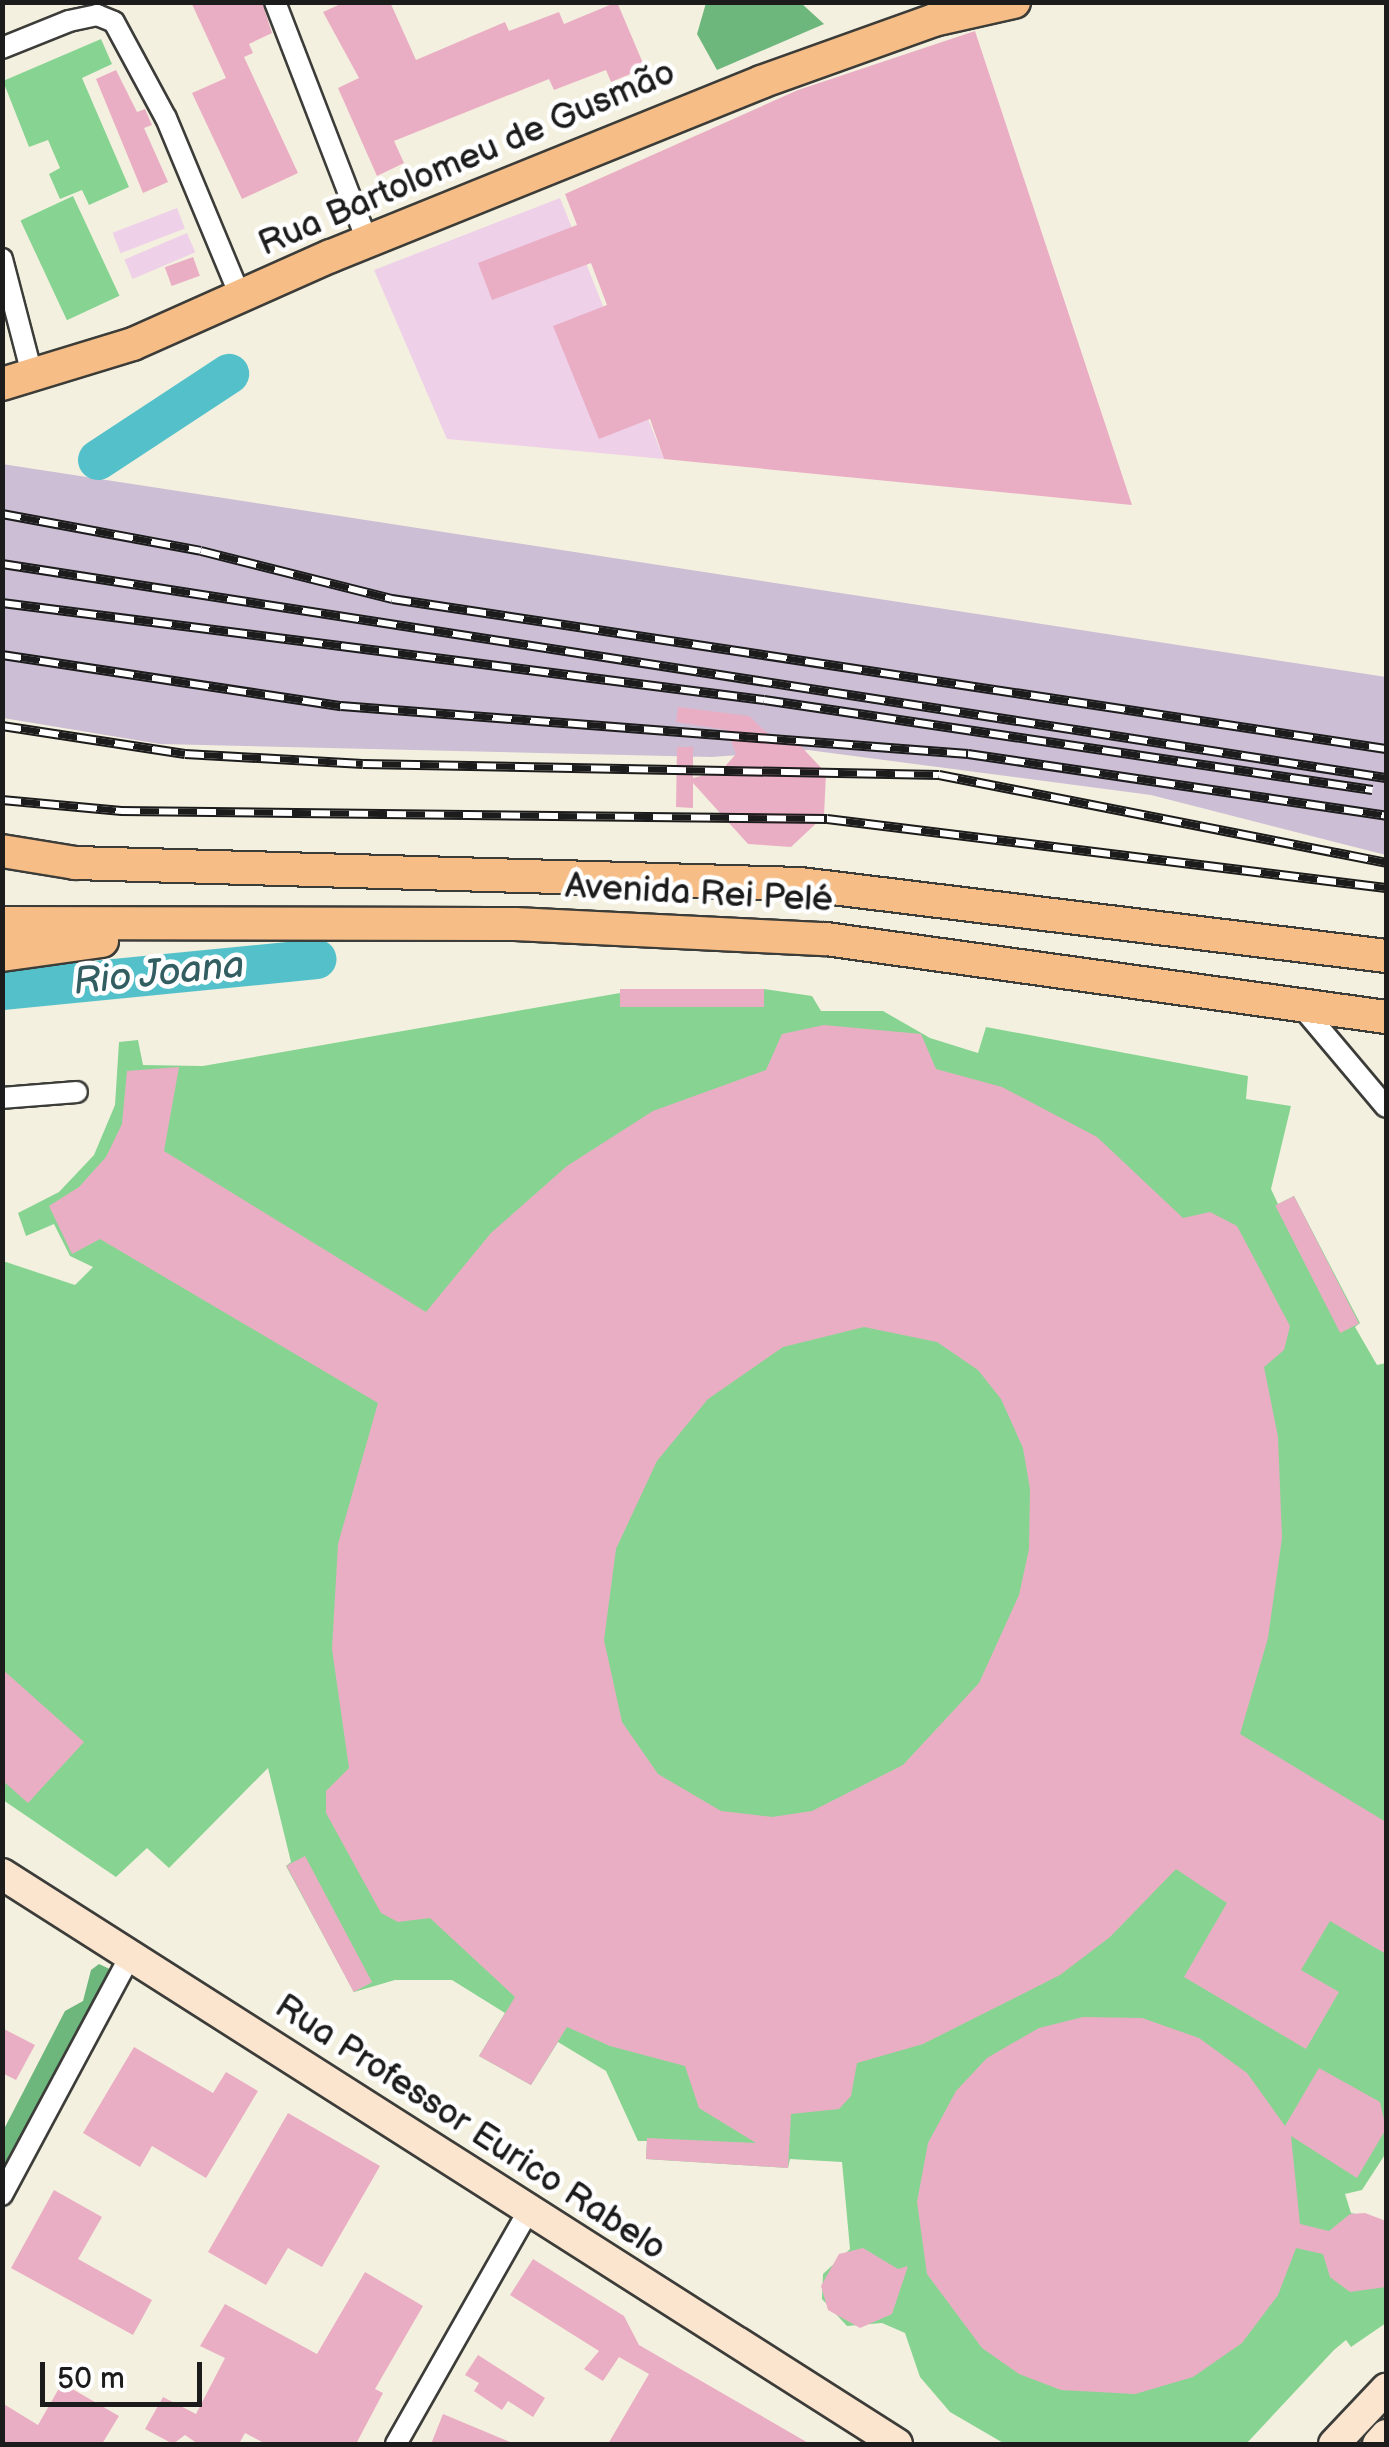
<!DOCTYPE html>
<meta charset="utf-8">
<style>
body{margin:0}
#map{position:relative;width:1389px;height:2447px;overflow:hidden;background:#f4f0df;font-family:"Balsamiq Sans",sans-serif}
div>[style]{position:absolute}
.built>*{inset:0;background:#eed0e8;transform-origin:0 0}
.industrial>*{inset:0;background:#ccbed4}
.green>*{inset:0;background:#87d492;transform-origin:0 0}
.forest>*{inset:0;background:#6db67c}
.river>*{height:40px;margin:-20px;padding:0 20px;transform-origin:20px;border-radius:20px;background:#54c1ca}
.building>*{inset:0;background:#eaaec4;transform-origin:0 0}
.roads{filter:drop-shadow(2px 0 #3c3c39) drop-shadow(-2px 0 #3c3c39) drop-shadow(0 2px #3c3c39) drop-shadow(0 -2px #3c3c39)}
.street>*{height:20px;margin:-10px;padding:0 10px;transform-origin:10px;border-radius:10px;background:#fff}
.secondary>*{height:30px;margin:-15px;padding:0 15px;transform-origin:15px;border-radius:15px;background:#fbe5cf}
.primary>*{height:32px;margin:-16px;padding:0 16px;transform-origin:16px;border-radius:16px;background:#f6be86}
.rail>*{height:10px;margin-top:-5px;transform-origin:0;background:repeating-linear-gradient(90deg,#fff 0 19px,#1c1c1c 0 38px);box-sizing:border-box;border-block:2px solid #1c1c1c}
span{translate:-50% -50%;white-space:nowrap;text-align:center;line-height:1.15;-webkit-text-stroke:9px #fff;paint-order:stroke}
.street-label{font-size:35px;color:#1c1c1c}
.water-label{font-size:38px;color:#325e62;font-style:italic}
.frame{position:absolute;inset:0;border:5px solid #1c1c1c;pointer-events:none}
.scale{position:absolute;left:40px;top:2362px;width:162px;height:45px;box-sizing:border-box;border:5px solid #1c1c1c;border-top:0;padding-left:12px;font-size:30px;line-height:35px;white-space:nowrap;color:#1c1c1c;-webkit-text-stroke:8px #fff;paint-order:stroke}
</style>
<div id="map">
<div class="built">
<div style="clip-path:polygon(560px 198px,664px 459px,447px 439px,374px 270px)"></div>
<div style="left:177px;top:208px;width:22px;height:69px;rotate:69deg"></div>
<div style="left:187px;top:233px;width:21px;height:68px;rotate:67deg"></div>
</div>
<div class="industrial">
<div style="clip-path:polygon(2px 464px,1386px 677px,1386px 855px,1151px 795px,808px 750px,711px 757px,160px 744px,3px 718px)"></div>
</div>
<div class="green">
<div style="clip-path:polygon(101px 39px,112px 64px,82px 78px,129px 187px,89px 205px,82px 190px,60px 199px,49px 174px,60px 168px,48px 140px,29px 147px,3px 81px)"></div>
<div style="left:73px;top:196px;width:110px;height:58px;rotate:65deg"></div>
<div style="clip-path:polygon(764px 989px,812px 996px,821px 1011px,883px 1011px,930px 1038px,978px 1053px,986px 1027px,1248px 1076px,1246px 1099px,1291px 1106px,1271px 1189px,1278px 1204px,1294px 1196px,1360px 1323px,1355px 1327px,1377px 1365px,1386px 1363px,1386px 2153px,1362px 2190px,1345px 2194px,1351px 2213px,1386px 2221px,1386px 2323px,1351px 2347px,1346px 2340px,1334px 2350px,1246px 2444px,1005px 2444px,950px 2412px,920px 2377px,905px 2333px,882px 2323px,847px 2326px,822px 2299px,823px 2274px,850px 2249px,842px 2162px,790px 2159px,788px 2168px,646px 2159px,647px 2141px,638px 2141px,606px 2071px,558px 2042px,531px 2085px,479px 2056px,505px 2013px,452px 1980px,395px 1980px,354px 1992px,286px 1866px,291px 1862px,268px 1768px,169px 1868px,147px 1848px,116px 1877px,3px 1800px,3px 1261px,75px 1285px,93px 1267px,70px 1256px,54px 1224px,26px 1236px,18px 1213px,59px 1192px,94px 1155px,115px 1105px,119px 1042px,138px 1040px,143px 1065px,203px 1066px,620px 993px)"></div>
</div>
<div class="forest">
<div style="clip-path:polygon(706px 3px,801px 3px,824px 24px,717px 70px,697px 34px)"></div>
<div style="clip-path:polygon(99px 1964px,116px 1972px,3px 2182px,3px 2131px,65px 2011px,83px 2001px,91px 1970px)"></div>
</div>
<div class="river">
<div style="left:98px;top:460px;width:157px;rotate:-33.3deg"></div>
<div style="left:2px;top:990px;width:316px;rotate:-5.6deg"></div>
</div>
<div class="building">
<div style="clip-path:polygon(191px 2px,262px 2px,272px 33px,249px 44px,253px 53px,244px 57px,298px 173px,242px 199px,192px 93px,226px 78px)"></div>
<div style="clip-path:polygon(345px 2px,390px 2px,416px 60px,505px 22px,509px 31px,559px 12px,564px 24px,617px 2px,645px 68px,611px 82px,606px 70px,554px 90px,549px 79px,394px 141px,404px 163px,377px 176px,338px 88px,359px 78px,323px 12px)"></div>
<div style="clip-path:polygon(975px 31px,1132px 505px,664px 459px,650px 419px,599px 439px,553px 326px,607px 305px,591px 263px,492px 300px,478px 263px,577px 225px,565px 194px,798px 90px)"></div>
<div style="clip-path:polygon(116px 70px,137px 112px,145px 109px,152px 125px,144px 128px,168px 182px,143px 193px,96px 79px)"></div>
<div style="left:193px;top:257px;width:20px;height:30px;rotate:70deg"></div>
<div style="clip-path:polygon(678px 707px,749px 716px,777px 742px,796px 741px,826px 773px,824px 816px,791px 847px,748px 844px,693px 783px,693px 808px,676px 807px,677px 747px,693px 747px,693px 778px,721px 771px,736px 754px,727px 730px,676px 722px)"></div>
<div style="left:764px;top:989px;width:18px;height:144px;rotate:90deg"></div>
<div style="clip-path:polygon(evenodd,824px 1025px,921px 1034px,936px 1069px,1002px 1087px,1097px 1137px,1183px 1218px,1210px 1212px,1237px 1226px,1290px 1326px,1284px 1350px,1264px 1367px,1278px 1437px,1282px 1538px,1268px 1638px,1240px 1734px,1386px 1822px,1386px 1954px,1330px 1921px,1301px 1970px,1339px 1992px,1306px 2049px,1184px 1977px,1227px 1903px,1176px 1869px,1110px 1937px,1060px 1975px,923px 2044px,857px 2063px,851px 2096px,839px 2109px,791px 2114px,788px 2168px,646px 2159px,647px 2138px,756px 2143px,699px 2108px,685px 2066px,610px 2046px,567px 2027px,531px 2085px,479px 2056px,515px 1997px,430px 1918px,398px 1922px,381px 1913px,326px 1813px,326px 1791px,349px 1768px,332px 1649px,338px 1544px,378px 1403px,100px 1239px,72px 1254px,49px 1206px,79px 1187px,106px 1157px,122px 1124px,127px 1071px,179px 1067px,164px 1151px,426px 1312px,491px 1233px,567px 1166px,653px 1111px,766px 1070px,782px 1034px,824px 1025px,864px 1327px,937px 1342px,978px 1370px,1001px 1399px,1023px 1448px,1030px 1489px,1029px 1549px,1019px 1595px,979px 1683px,903px 1765px,812px 1811px,772px 1817px,721px 1811px,658px 1774px,622px 1722px,604px 1640px,616px 1549px,657px 1461px,708px 1399px,783px 1347px,864px 1327px)"></div>
<div style="left:1294px;top:1196px;width:143px;height:21px;rotate:63deg"></div>
<div style="clip-path:polygon(2px 1669px,84px 1742px,28px 1803px,2px 1780px)"></div>
<div style="left:305px;top:1856px;width:143px;height:21px;rotate:62deg"></div>
<div style="clip-path:polygon(1083px 2017px,1142px 2018px,1199px 2038px,1247px 2073px,1285px 2126px,1319px 2068px,1380px 2102px,1386px 2129px,1357px 2178px,1291px 2136px,1300px 2224px,1329px 2231px,1350px 2214px,1365px 2213px,1386px 2221px,1386px 2287px,1350px 2292px,1330px 2277px,1323px 2254px,1296px 2248px,1278px 2295px,1242px 2343px,1193px 2377px,1135px 2394px,1061px 2390px,1019px 2374px,982px 2348px,927px 2274px,917px 2202px,928px 2143px,956px 2091px,987px 2058px,1039px 2028px)"></div>
<div style="clip-path:polygon(2px 2028px,35px 2045px,16px 2080px,2px 2073px)"></div>
<div style="clip-path:polygon(134px 2047px,213px 2093px,226px 2072px,258px 2091px,206px 2178px,152px 2146px,140px 2167px,83px 2133px)"></div>
<div style="clip-path:polygon(288px 2113px,380px 2166px,322px 2267px,288px 2248px,266px 2285px,208px 2252px)"></div>
<div style="clip-path:polygon(54px 2190px,102px 2217px,78px 2259px,152px 2300px,133px 2335px,11px 2268px)"></div>
<div style="clip-path:polygon(863px 2248px,898px 2269px,908px 2266px,892px 2314px,860px 2328px,828px 2310px,821px 2286px,839px 2254px)"></div>
<div style="clip-path:polygon(533px 2259px,624px 2316px,639px 2345px,810px 2444px,608px 2444px,649px 2374px,619px 2357px,603px 2381px,584px 2369px,599px 2351px,510px 2295px)"></div>
<div style="clip-path:polygon(365px 2272px,423px 2306px,375px 2389px,383px 2393px,356px 2444px,266px 2444px,245px 2433px,239px 2444px,198px 2444px,185px 2435px,173px 2444px,145px 2429px,163px 2397px,196px 2414px,225px 2358px,200px 2346px,225px 2304px,317px 2354px)"></div>
<div style="clip-path:polygon(478px 2355px,545px 2398px,533px 2417px,508px 2401px,502px 2410px,474px 2391px,479px 2383px,465px 2375px)"></div>
<div style="clip-path:polygon(62px 2383px,119px 2416px,102px 2444px,2px 2444px,2px 2403px,38px 2425px)"></div>
<div style="clip-path:polygon(443px 2414px,515px 2444px,431px 2444px)"></div>
</div>
<div class="roads">
<div class="street">
<div style="left:275px;top:2px;width:256px;rotate:68.9deg"></div>
<div style="left:2px;top:48px;width:72px;rotate:-21.9deg"></div>
<div style="left:69px;top:21px;width:29px;rotate:-12deg"></div>
<div style="left:97px;top:15px;width:18px;rotate:22deg"></div>
<div style="left:114px;top:22px;width:109px;rotate:61.6deg"></div>
<div style="left:166px;top:118px;width:195px;rotate:67.4deg"></div>
<div style="left:2px;top:259px;width:123px;rotate:75.4deg"></div>
<div style="left:1300px;top:1005px;width:133px;rotate:49.9deg"></div>
<div style="left:2px;top:1098px;width:75px;rotate:-4.6deg"></div>
<div style="left:2px;top:2195px;width:271px;rotate:-61.8deg"></div>
<div style="left:396px;top:2444px;width:267px;rotate:-60.4deg"></div>
</div>
<div class="secondary">
<div style="left:2px;top:1874px;width:1061px;rotate:32.49deg"></div>
<div style="left:1334px;top:2444px;width:76px;rotate:-46.6deg"></div>
<div style="left:1378px;top:2444px;width:12px;rotate:-48deg"></div>
</div>
<div class="primary">
<div style="left:2px;top:384px;width:137px;rotate:-17deg"></div>
<div style="left:133px;top:344px;width:217px;rotate:-24deg"></div>
<div style="left:331px;top:256px;width:464px;rotate:-22deg"></div>
<div style="left:761px;top:82px;width:184px;rotate:-19.7deg"></div>
<div style="left:934px;top:20px;width:82px;rotate:-12.7deg"></div>
<div style="left:2px;top:851px;width:74px;rotate:9.3deg"></div>
<div style="left:75px;top:863px;width:725px;rotate:1.66deg"></div>
<div style="left:800px;top:884px;width:590px;rotate:7deg"></div>
<div style="left:2px;top:923px;width:513px;rotate:0.11deg"></div>
<div style="left:515px;top:924px;width:311px;rotate:2.8deg"></div>
<div style="left:826px;top:939px;width:565px;rotate:7.93deg"></div>
<div style="left:2px;top:955px;width:101px;rotate:-8deg"></div>
</div>
</div>
<div class="rail">
<div style="left:2px;top:514px;width:202px;rotate:10.5deg"></div>
<div style="left:201px;top:551px;width:197px;rotate:14.1deg"></div>
<div style="left:392px;top:599px;width:1005px;rotate:8.58deg"></div>
<div style="left:2px;top:564px;width:1400px;rotate:8.79deg"></div>
<div style="left:2px;top:603px;width:768px;rotate:7.25deg"></div>
<div style="left:764px;top:700px;width:615px;rotate:8.42deg"></div>
<div style="left:2px;top:655px;width:343px;rotate:8.6deg"></div>
<div style="left:341px;top:706px;width:629px;rotate:4.38deg"></div>
<div style="left:968px;top:754px;width:423px;rotate:8.4deg"></div>
<div style="left:2px;top:726px;width:185px;rotate:8.7deg"></div>
<div style="left:185px;top:754px;width:178px;rotate:3.2deg"></div>
<div style="left:363px;top:764px;width:576px;rotate:1.09deg"></div>
<div style="left:939px;top:775px;width:456px;rotate:11.1deg"></div>
<div style="left:2px;top:800px;width:120px;rotate:5.3deg"></div>
<div style="left:121px;top:811px;width:706px;rotate:0.65deg"></div>
<div style="left:827px;top:819px;width:563px;rotate:7.04deg"></div>
</div>
<div class="street-label">
<span style="left:467px;top:159px;rotate:-23deg">Rua Bartolomeu de Gusmão</span>
<span style="left:699px;top:894px;rotate:3deg">Avenida Rei Pelé</span>
<span style="left:470px;top:2128px;rotate:33deg">Rua Professor Eurico Rabelo</span>
</div>
<div class="water-label">
<span style="left:159px;top:974px;rotate:-6deg">Rio Joana</span>
</div>
<div class="frame"></div>
<div class="scale">50 m</div>
</div>
